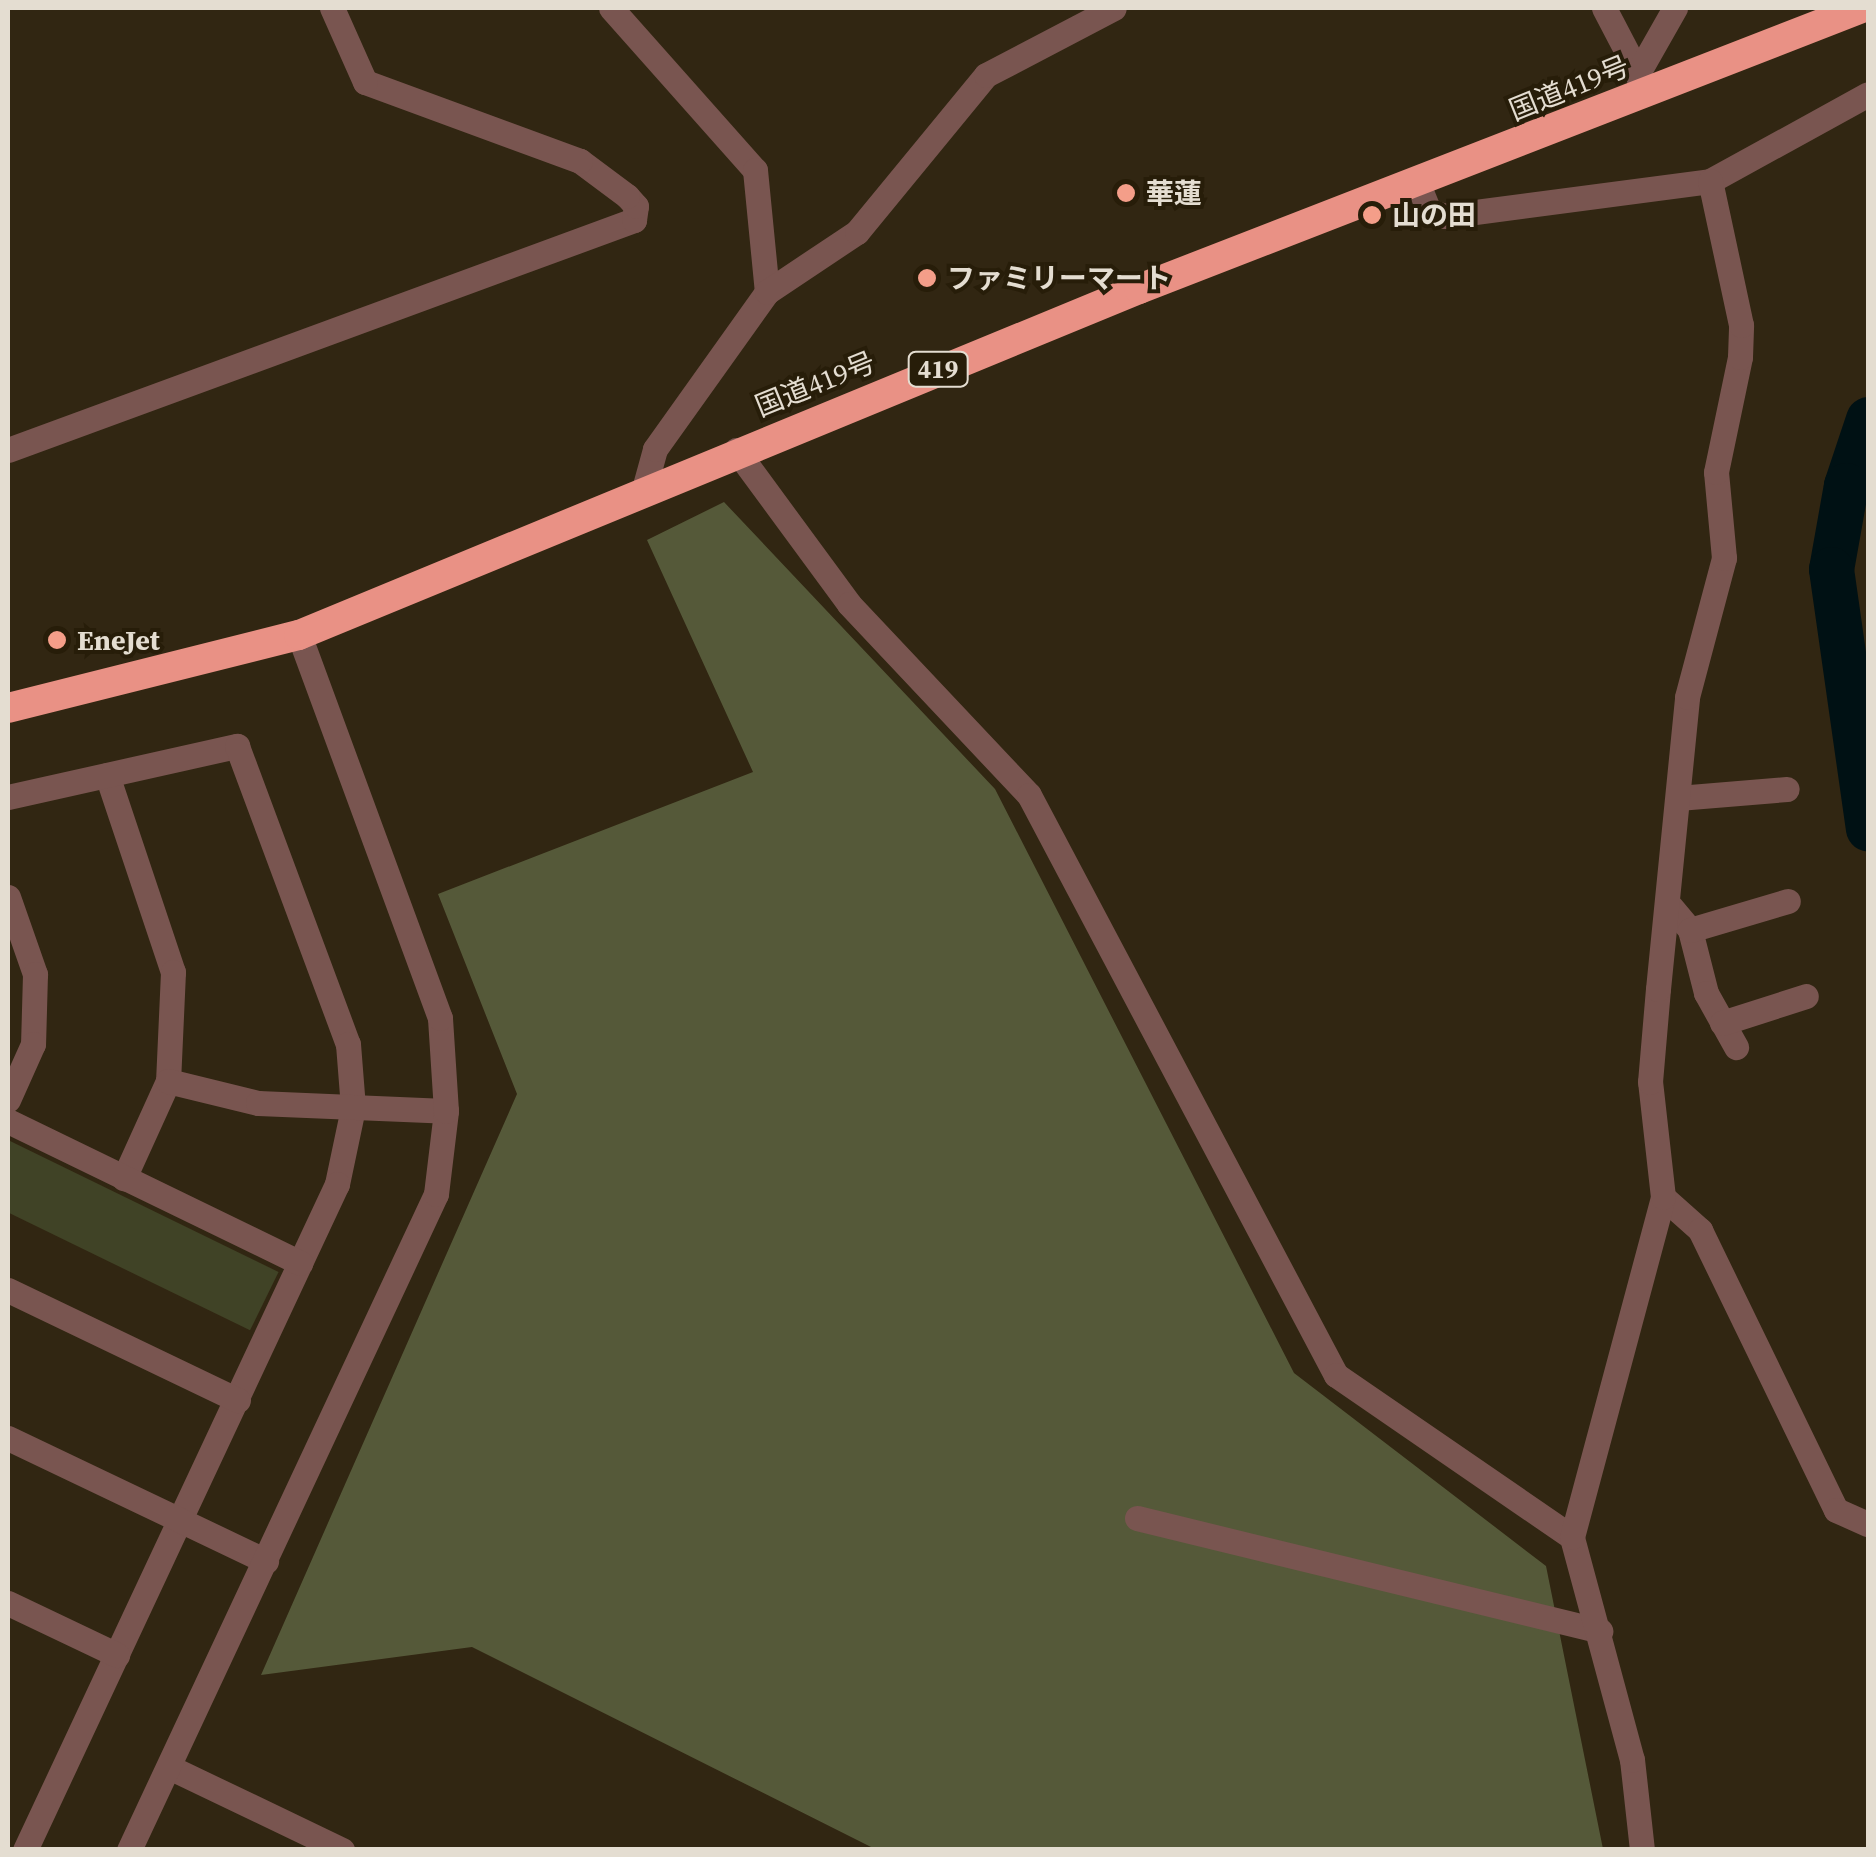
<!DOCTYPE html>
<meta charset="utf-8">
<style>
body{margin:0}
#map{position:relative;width:1876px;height:1857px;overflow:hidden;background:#312612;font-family:"Source Serif 4","Noto Sans JP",serif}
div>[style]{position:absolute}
.green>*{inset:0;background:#404326;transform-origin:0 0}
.forest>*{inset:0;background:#555939}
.river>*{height:45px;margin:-22.5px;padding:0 22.5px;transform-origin:22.5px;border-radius:22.5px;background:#001114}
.street>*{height:25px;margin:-12.5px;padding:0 12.5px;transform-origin:12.5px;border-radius:12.5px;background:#795550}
.highway>*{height:30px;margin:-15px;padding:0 15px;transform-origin:15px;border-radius:15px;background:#e99185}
.dots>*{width:28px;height:28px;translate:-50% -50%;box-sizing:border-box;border:5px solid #271d09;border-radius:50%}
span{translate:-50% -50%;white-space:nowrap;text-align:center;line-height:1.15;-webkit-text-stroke:8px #271d09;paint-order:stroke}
.shield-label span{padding:2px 8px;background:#271d09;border:2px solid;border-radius:8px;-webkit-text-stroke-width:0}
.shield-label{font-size:25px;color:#e4ddd1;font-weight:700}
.street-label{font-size:28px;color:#e4ddd1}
.poi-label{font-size:28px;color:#e4ddd1;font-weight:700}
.left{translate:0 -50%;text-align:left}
.frame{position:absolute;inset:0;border:10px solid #e4ddd1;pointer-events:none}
</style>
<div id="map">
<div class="green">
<div style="left:8px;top:1140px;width:301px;height:65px;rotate:26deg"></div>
</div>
<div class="forest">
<div style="clip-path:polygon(724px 502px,995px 789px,1294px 1373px,1546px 1566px,1603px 1849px,875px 1849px,472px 1647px,261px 1675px,517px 1094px,438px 894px,753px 772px,647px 540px)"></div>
</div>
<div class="river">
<div style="left:1868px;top:419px;width:70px;rotate:108.4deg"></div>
<div style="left:1846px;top:485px;width:85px;rotate:100.1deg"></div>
<div style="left:1831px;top:569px;width:262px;rotate:81.9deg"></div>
</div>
<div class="street">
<div style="left:611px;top:8px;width:217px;rotate:48.4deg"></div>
<div style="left:755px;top:170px;width:123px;rotate:84.4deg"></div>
<div style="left:1604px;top:8px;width:73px;rotate:62.4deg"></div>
<div style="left:1641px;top:94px;width:21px;rotate:-98deg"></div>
<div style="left:1638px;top:73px;width:75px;rotate:-60.4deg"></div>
<div style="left:1418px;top:184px;width:29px;rotate:68deg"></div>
<div style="left:1429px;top:211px;width:17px;rotate:17deg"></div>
<div style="left:1445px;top:216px;width:267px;rotate:-7.5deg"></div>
<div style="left:1710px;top:181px;width:180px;rotate:-28.8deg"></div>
<div style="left:8px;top:450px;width:667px;rotate:-20.17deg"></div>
<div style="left:634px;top:220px;width:14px;rotate:-82deg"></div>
<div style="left:636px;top:206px;width:13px;rotate:-132deg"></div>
<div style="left:627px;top:196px;width:59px;rotate:-143.3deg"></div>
<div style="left:580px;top:161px;width:229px;rotate:-159.8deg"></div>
<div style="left:365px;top:82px;width:81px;rotate:-114deg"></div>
<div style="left:736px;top:450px;width:191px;rotate:53.7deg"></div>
<div style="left:849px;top:604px;width:262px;rotate:46.7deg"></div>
<div style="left:1029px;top:795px;width:656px;rotate:62.11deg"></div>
<div style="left:1336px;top:1375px;width:286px;rotate:34.5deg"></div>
<div style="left:644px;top:489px;width:41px;rotate:-74.6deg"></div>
<div style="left:655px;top:449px;width:193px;rotate:-54.5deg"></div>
<div style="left:767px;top:292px;width:108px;rotate:-33.7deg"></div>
<div style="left:857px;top:232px;width:203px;rotate:-50.6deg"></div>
<div style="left:986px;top:75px;width:144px;rotate:-27.6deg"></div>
<div style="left:107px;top:775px;width:208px;rotate:71.5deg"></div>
<div style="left:173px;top:972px;width:109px;rotate:92.6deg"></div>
<div style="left:168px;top:1081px;width:107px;rotate:114.4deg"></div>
<div style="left:8px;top:797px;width:235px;rotate:-12.6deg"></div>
<div style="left:237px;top:746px;width:318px;rotate:69.6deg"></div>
<div style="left:348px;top:1044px;width:64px;rotate:85.5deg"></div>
<div style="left:353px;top:1108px;width:78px;rotate:101.9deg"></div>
<div style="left:337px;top:1184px;width:735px;rotate:115.1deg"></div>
<div style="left:1678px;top:798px;width:109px;rotate:-4.7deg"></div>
<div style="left:8px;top:897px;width:82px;rotate:70.7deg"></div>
<div style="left:35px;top:974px;width:70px;rotate:91.6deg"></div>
<div style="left:33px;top:1044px;width:61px;rotate:114.1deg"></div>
<div style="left:1671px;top:907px;width:30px;rotate:50deg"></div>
<div style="left:1690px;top:930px;width:65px;rotate:75.7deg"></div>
<div style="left:1706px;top:993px;width:62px;rotate:60.9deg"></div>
<div style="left:1690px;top:930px;width:102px;rotate:-16.5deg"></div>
<div style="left:1722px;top:1023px;width:88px;rotate:-17.8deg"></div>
<div style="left:168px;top:1081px;width:93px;rotate:13.7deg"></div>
<div style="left:258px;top:1103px;width:188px;rotate:2.4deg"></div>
<div style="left:8px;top:1121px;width:325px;rotate:25.9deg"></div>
<div style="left:1663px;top:1197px;width:50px;rotate:41.7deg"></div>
<div style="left:1700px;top:1230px;width:311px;rotate:64.1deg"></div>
<div style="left:1836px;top:1510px;width:35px;rotate:24deg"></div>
<div style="left:8px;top:1290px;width:255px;rotate:25.6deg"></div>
<div style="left:8px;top:1438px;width:286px;rotate:25.5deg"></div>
<div style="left:1137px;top:1518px;width:477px;rotate:13.7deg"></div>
<div style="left:8px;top:1603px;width:121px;rotate:25.5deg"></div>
<div style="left:169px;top:1767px;width:192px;rotate:25.6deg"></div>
<div style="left:129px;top:1850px;width:724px;rotate:-64.92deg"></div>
<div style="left:436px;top:1194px;width:84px;rotate:-83.1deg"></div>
<div style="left:446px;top:1111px;width:93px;rotate:-93.7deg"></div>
<div style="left:440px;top:1018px;width:408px;rotate:-110.2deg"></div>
<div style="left:1642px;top:1850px;width:91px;rotate:-96.3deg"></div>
<div style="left:1632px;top:1760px;width:231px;rotate:-105.1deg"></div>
<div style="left:1572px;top:1537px;width:352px;rotate:-75deg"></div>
<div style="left:1663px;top:1197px;width:116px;rotate:-96.4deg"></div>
<div style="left:1650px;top:1082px;width:93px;rotate:-85.1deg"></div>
<div style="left:1658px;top:989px;width:293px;rotate:-84.3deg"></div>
<div style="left:1687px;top:697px;width:144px;rotate:-75.1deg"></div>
<div style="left:1724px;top:558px;width:86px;rotate:-95.3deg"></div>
<div style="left:1716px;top:472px;width:117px;rotate:-78.2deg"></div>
<div style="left:1740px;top:357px;width:32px;rotate:-88deg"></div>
<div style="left:1741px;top:325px;width:147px;rotate:-102.1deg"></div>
</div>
<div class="highway">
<div style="left:8px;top:708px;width:300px;rotate:-14.1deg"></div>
<div style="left:299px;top:635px;width:908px;rotate:-22.39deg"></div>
<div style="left:1139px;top:289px;width:776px;rotate:-21.24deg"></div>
</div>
<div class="dots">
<div style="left:1126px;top:193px;background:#f49e89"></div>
<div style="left:1372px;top:215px;background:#f49e89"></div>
<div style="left:927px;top:278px;background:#f49e89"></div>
<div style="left:57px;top:640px;background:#f49e89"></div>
</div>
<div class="shield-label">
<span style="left:938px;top:369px">419</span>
</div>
<div class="street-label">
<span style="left:1569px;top:88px;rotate:-22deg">国道419号</span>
<span style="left:815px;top:384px;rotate:-22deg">国道419号</span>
</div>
<div class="poi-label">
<span class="left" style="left:1146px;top:193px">華蓮</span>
<span class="left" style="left:1392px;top:215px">山の田</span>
<span class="left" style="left:947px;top:278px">ファミリーマート</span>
<span class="left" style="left:77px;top:640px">EneJet</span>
</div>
<div class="frame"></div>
</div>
